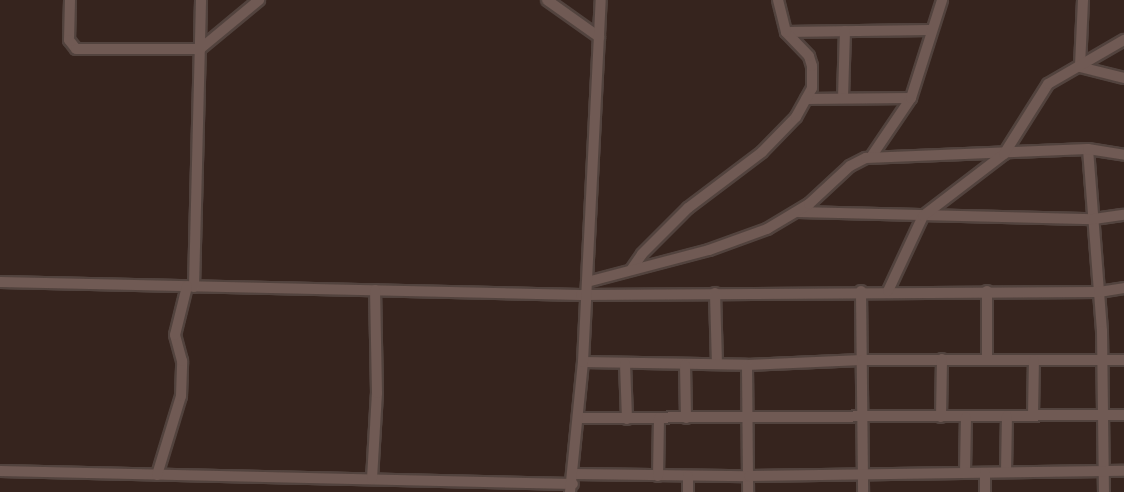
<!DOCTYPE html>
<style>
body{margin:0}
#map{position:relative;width:1124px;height:492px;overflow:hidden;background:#36241e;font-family:Raleway,sans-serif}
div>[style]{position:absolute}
.roads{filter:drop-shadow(2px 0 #52433e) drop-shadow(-2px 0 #52433e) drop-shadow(0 2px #52433e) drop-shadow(0 -2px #52433e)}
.minor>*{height:10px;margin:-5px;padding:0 5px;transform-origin:5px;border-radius:5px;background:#705a54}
span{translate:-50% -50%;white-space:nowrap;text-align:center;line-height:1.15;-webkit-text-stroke:6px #36241e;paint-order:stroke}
</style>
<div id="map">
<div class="roads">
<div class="minor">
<div style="left:70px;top:0;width:40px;rotate:91.4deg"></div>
<div style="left:69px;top:40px;width:11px;rotate:52deg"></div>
<div style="left:76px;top:49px;width:124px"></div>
<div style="left:200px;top:49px;width:77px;rotate:-39.7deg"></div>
<div style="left:547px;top:0;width:64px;rotate:35.4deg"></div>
<div style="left:1083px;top:0;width:67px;rotate:92.6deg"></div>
<div style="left:1080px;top:67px;width:45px;rotate:14deg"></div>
<div style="left:786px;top:32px;width:144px;rotate:-0.8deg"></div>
<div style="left:843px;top:98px;width:67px;rotate:-88.3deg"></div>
<div style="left:806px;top:99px;width:105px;rotate:-0.5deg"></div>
<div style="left:1088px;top:149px;width:183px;rotate:85.6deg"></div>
<div style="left:1102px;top:331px;width:161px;rotate:89.3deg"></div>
<div style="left:871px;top:157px;width:71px;rotate:-55.9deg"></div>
<div style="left:911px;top:98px;width:103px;rotate:-72.4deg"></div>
<div style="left:798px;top:212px;width:296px;rotate:1.4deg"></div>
<div style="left:1094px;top:219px;width:30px;rotate:-8deg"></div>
<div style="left:631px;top:270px;width:19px;rotate:-55deg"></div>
<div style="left:642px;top:254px;width:65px;rotate:-45deg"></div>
<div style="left:688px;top:208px;width:93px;rotate:-37.1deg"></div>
<div style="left:762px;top:152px;width:49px;rotate:-45.8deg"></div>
<div style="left:796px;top:117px;width:33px;rotate:-61deg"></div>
<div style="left:812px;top:88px;width:22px;rotate:-90deg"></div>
<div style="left:812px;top:66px;width:10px;rotate:-107deg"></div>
<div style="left:809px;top:56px;width:33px;rotate:-134deg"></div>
<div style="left:786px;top:32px;width:33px;rotate:-104deg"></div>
<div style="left:0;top:282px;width:581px;rotate:1.28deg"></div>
<div style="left:581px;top:295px;width:518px;rotate:-0.33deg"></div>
<div style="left:1099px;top:292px;width:25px;rotate:-9deg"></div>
<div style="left:587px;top:282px;width:126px;rotate:-14.7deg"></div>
<div style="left:709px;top:250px;width:62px;rotate:-19.9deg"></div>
<div style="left:767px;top:229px;width:49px;rotate:-30.8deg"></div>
<div style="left:809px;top:204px;width:56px;rotate:-42.8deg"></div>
<div style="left:850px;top:166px;width:18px;rotate:-27deg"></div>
<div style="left:866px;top:158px;width:222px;rotate:-2.3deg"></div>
<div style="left:1088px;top:149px;width:36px;rotate:9deg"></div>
<div style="left:194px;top:287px;width:287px;rotate:-88.6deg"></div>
<div style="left:861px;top:291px;width:201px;rotate:89.4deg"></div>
<div style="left:888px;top:291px;width:83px;rotate:-65deg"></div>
<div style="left:923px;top:216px;width:102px;rotate:-37.4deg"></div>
<div style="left:1004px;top:154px;width:83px;rotate:-57.8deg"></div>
<div style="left:1048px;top:84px;width:88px;rotate:-30.1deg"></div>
<div style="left:987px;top:291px;width:69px;rotate:90deg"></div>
<div style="left:715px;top:293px;width:71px;rotate:88.4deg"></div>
<div style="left:583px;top:362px;width:164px;rotate:1deg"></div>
<div style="left:747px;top:365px;width:115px;rotate:-2.5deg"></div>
<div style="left:862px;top:360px;width:262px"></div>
<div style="left:625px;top:364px;width:55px;rotate:87.9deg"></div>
<div style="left:685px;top:365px;width:53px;rotate:88.9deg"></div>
<div style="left:747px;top:365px;width:127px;rotate:89.5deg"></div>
<div style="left:1033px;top:415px;width:55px;rotate:-89deg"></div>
<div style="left:941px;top:417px;width:58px;rotate:-89deg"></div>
<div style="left:578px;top:418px;width:546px;rotate:-0.31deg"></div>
<div style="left:0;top:471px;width:573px;rotate:1.3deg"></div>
<div style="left:965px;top:472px;width:55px;rotate:-89deg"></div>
<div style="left:1006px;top:472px;width:56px;rotate:-89deg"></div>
<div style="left:573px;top:474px;width:176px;rotate:0.7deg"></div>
<div style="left:749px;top:476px;width:375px;rotate:-0.8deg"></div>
<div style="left:157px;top:475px;width:83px;rotate:-73.1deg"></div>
<div style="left:181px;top:396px;width:35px;rotate:-88deg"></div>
<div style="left:182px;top:361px;width:27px;rotate:-105deg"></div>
<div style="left:175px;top:335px;width:50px;rotate:-76.2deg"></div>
<div style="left:658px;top:476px;width:58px;rotate:-89deg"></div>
<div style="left:688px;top:476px;width:16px;rotate:90deg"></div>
<div style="left:372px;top:479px;width:86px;rotate:-86.7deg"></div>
<div style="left:377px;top:393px;width:103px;rotate:-91.1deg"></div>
<div style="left:570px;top:492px;width:131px;rotate:-84.3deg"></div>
<div style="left:583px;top:362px;width:362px;rotate:-87.2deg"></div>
<div style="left:985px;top:492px;width:19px;rotate:-90deg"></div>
</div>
</div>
</div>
